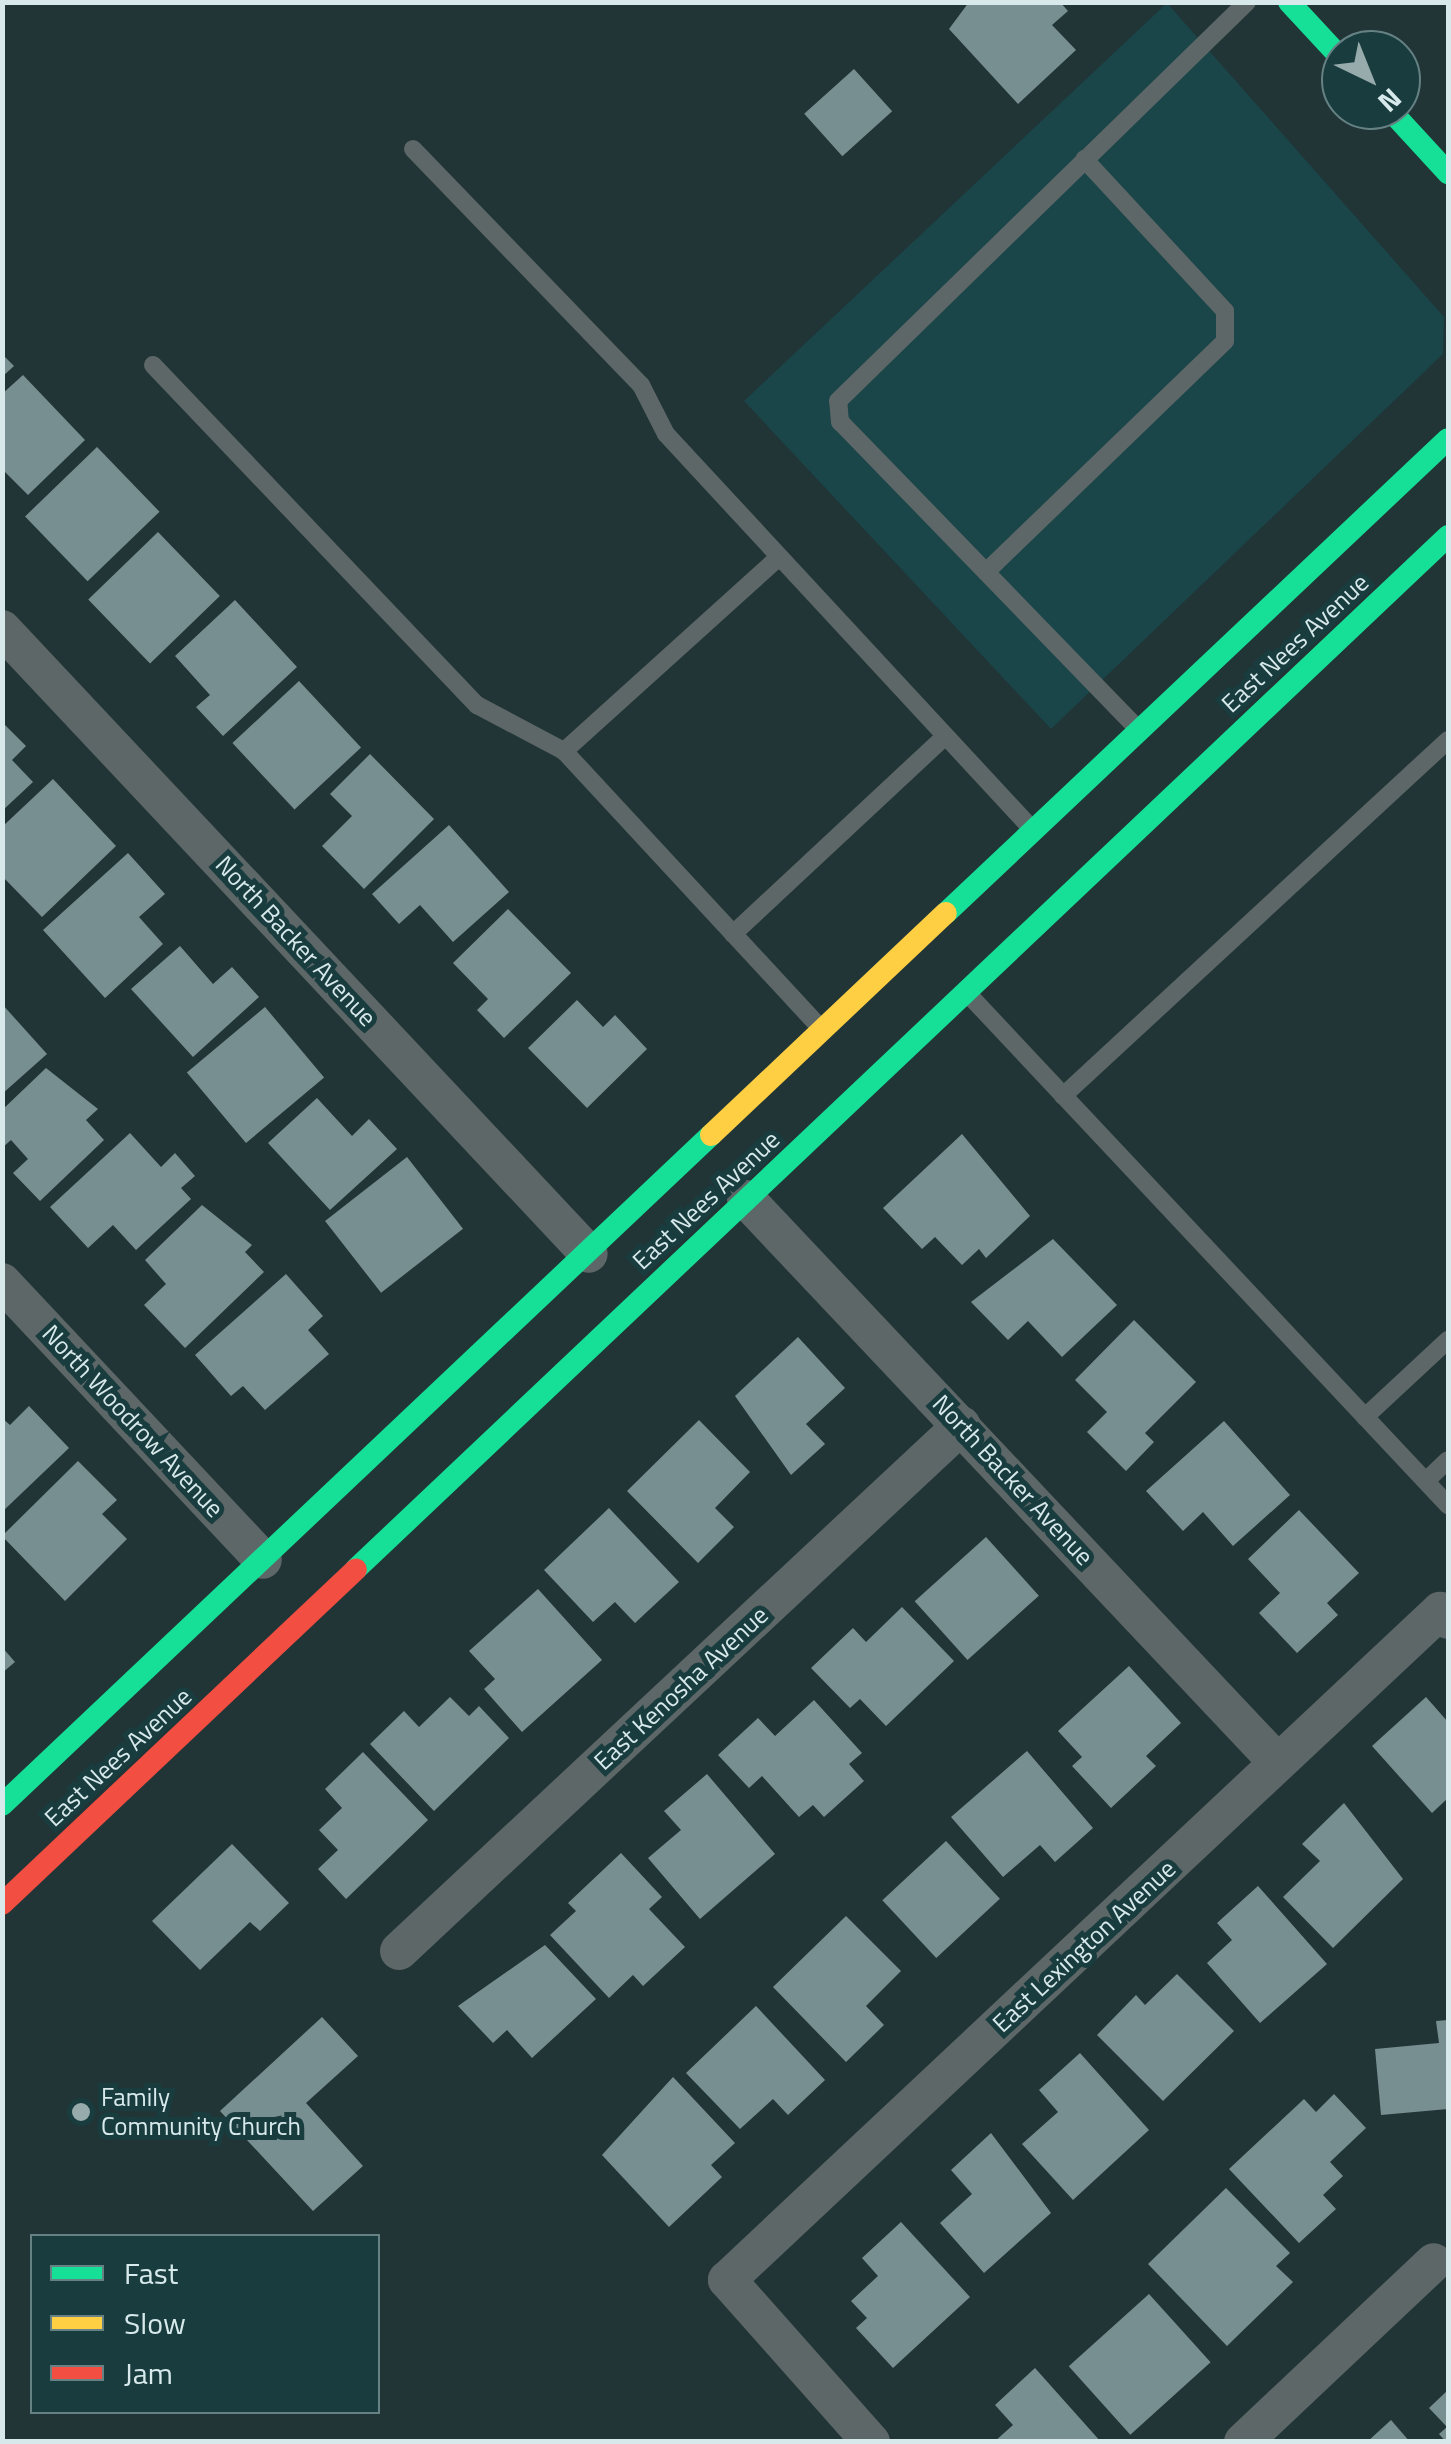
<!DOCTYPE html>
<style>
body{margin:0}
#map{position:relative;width:1451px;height:2444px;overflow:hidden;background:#213537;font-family:"Titillium Web",sans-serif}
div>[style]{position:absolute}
.built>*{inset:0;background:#1a4549}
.building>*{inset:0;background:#788f91;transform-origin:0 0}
.lane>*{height:18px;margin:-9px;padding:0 9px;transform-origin:9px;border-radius:9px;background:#5e6767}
.street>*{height:38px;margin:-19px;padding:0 19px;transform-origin:19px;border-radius:19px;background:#5e6767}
.fast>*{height:22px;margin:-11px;padding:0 11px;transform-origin:11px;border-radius:11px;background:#16e098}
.slow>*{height:22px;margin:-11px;padding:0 11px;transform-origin:11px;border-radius:11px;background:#ffcf43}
.jam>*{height:22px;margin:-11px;padding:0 11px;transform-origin:11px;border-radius:11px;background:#f24e42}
.dots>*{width:28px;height:28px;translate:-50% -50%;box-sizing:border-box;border:5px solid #193c3f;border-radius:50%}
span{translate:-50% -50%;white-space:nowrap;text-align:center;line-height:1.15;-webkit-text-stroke:10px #193c3f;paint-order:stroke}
.street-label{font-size:25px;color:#d7e9eb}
.poi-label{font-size:25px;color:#d7e9eb}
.left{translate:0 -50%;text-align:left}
.frame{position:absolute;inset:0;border:5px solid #d7e9eb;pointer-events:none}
.legend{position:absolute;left:30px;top:2234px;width:350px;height:180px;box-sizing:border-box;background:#193c3f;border:2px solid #658184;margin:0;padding:12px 18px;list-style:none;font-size:30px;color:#d7e9eb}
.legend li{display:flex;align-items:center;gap:20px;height:50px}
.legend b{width:50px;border:2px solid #658184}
.north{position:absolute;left:1321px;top:30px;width:100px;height:100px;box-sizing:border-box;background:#193c3f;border:2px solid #658184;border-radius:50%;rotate:137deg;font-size:28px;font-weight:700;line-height:40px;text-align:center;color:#d7e9eb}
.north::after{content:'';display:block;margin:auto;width:35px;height:45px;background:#97aaac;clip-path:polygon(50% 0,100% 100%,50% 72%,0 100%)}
</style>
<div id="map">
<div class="built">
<div style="clip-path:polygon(1167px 3px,1444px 317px,1443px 354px,1051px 729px,744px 401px)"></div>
</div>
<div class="building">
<div style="clip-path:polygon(969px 2px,1060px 2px,1068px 11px,1052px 25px,1076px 50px,1018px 104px,949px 29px)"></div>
<div style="left:854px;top:69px;width:57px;height:67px;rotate:48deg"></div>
<div style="clip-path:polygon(2px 354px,14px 366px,2px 377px)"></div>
<div style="clip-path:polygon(23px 375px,85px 440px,28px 495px,2px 469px,2px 394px)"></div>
<div style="left:97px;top:447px;width:90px;height:100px;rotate:46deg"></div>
<div style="left:158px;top:532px;width:89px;height:97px;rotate:46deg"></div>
<div style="clip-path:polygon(235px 600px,297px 667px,223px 736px,196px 707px,210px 695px,175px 656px)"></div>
<div style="left:299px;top:681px;width:91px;height:91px;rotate:47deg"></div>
<div style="clip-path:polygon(2px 722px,26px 746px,12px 760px,33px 782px,2px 811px)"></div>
<div style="clip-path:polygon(370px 754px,434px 819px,364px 889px,322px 846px,352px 816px,330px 794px)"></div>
<div style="clip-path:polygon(53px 779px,116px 846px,42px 917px,2px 876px,2px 827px)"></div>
<div style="clip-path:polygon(449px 825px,509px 892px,453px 942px,420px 905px,399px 924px,372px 894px)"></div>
<div style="clip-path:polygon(128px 853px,165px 894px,139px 917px,163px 944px,105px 998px,43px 930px)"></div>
<div style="clip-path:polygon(508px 909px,571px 973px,504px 1038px,477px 1010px,488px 999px,453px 963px)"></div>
<div style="clip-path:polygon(180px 946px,213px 984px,232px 967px,259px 997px,193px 1057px,131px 989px)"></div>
<div style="clip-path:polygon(577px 1000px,603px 1027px,615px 1015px,647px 1049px,587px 1108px,528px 1048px)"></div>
<div style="clip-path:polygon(2px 1004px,47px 1054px,2px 1094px)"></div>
<div style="left:265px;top:1007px;width:92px;height:102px;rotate:50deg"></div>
<div style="clip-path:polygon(46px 1068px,98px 1109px,86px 1120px,104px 1140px,40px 1201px,13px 1173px,28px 1159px,11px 1140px,2px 1148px,2px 1110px)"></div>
<div style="clip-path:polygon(317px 1098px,352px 1136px,369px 1119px,397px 1149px,330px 1210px,268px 1143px)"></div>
<div style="clip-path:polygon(130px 1133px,161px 1167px,175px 1153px,195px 1176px,181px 1188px,191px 1199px,136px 1250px,113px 1225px,88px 1248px,50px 1207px)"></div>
<div style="clip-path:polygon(962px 1134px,1030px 1216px,986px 1258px,979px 1249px,962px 1265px,935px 1237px,922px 1249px,883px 1208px)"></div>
<div style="left:407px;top:1157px;width:91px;height:104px;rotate:52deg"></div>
<div style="clip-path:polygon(202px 1205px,252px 1245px,245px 1252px,264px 1272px,185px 1348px,144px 1305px,166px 1284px,145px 1260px)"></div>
<div style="clip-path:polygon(1053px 1239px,1117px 1305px,1062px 1357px,1028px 1321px,1008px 1340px,971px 1302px)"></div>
<div style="clip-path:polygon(286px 1274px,323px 1316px,308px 1330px,329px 1354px,265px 1410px,243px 1386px,231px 1396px,195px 1355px)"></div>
<div style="clip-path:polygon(1134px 1320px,1196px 1382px,1145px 1433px,1154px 1442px,1126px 1471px,1087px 1432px,1107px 1412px,1075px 1380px)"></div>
<div style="clip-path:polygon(798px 1337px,845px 1388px,806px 1424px,825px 1444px,791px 1475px,735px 1396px)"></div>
<div style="clip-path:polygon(29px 1406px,69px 1448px,2px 1512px,2px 1418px,10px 1425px)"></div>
<div style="clip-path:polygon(699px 1420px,750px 1472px,715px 1508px,734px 1527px,698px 1563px,627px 1491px)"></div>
<div style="clip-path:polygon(1224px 1421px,1290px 1495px,1233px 1546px,1203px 1512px,1183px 1531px,1146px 1491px)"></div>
<div style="clip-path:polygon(78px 1461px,117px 1500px,102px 1514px,127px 1539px,65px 1601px,2px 1536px)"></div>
<div style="clip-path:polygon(609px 1508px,679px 1582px,635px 1623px,615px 1602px,593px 1622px,544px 1570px)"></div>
<div style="clip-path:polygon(1299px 1510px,1359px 1573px,1327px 1603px,1338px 1615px,1297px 1653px,1259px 1613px,1280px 1593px,1248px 1559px)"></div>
<div style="left:986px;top:1537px;width:79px;height:96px;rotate:48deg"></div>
<div style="clip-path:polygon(538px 1589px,602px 1660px,522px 1732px,484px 1689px,495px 1679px,469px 1651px)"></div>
<div style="clip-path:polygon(902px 1607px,954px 1661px,886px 1726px,860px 1699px,850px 1708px,811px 1668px,853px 1628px,866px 1642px)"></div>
<div style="clip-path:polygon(2px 1647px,15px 1662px,2px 1673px)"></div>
<div style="clip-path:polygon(1129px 1666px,1181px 1723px,1146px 1756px,1156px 1766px,1111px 1808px,1072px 1766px,1082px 1757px,1058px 1731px)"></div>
<div style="clip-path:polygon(450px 1697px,469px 1716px,479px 1706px,509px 1738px,434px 1811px,370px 1744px,404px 1711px,419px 1727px)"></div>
<div style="clip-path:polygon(1426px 1697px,1448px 1722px,1448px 1798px,1432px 1813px,1372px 1746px)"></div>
<div style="clip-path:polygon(814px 1700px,862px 1753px,849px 1764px,864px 1781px,824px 1817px,813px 1805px,799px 1817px,762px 1776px,749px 1788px,718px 1755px,758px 1718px,775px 1736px)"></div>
<div style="clip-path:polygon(1027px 1751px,1093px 1828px,1055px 1862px,1040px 1845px,1003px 1877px,951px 1817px)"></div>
<div style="clip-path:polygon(363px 1752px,428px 1820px,346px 1899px,318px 1869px,338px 1850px,319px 1830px,342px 1808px,325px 1789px)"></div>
<div style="clip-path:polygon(707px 1774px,775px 1854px,700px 1919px,648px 1858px,681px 1830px,664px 1811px)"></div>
<div style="clip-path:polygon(1344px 1803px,1403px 1879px,1333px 1948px,1283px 1897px,1320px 1861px,1302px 1844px)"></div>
<div style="left:946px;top:1841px;width:79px;height:87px;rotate:47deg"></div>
<div style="clip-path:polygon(232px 1844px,289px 1903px,260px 1931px,250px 1922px,200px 1970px,152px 1921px)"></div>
<div style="clip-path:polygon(621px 1853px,662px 1897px,649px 1909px,685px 1947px,643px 1986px,633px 1975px,609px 1998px,550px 1935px,576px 1911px,568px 1903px)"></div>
<div style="clip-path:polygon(1258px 1886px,1327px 1964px,1260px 2023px,1207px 1963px,1232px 1940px,1217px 1923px)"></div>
<div style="clip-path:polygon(846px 1916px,901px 1971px,866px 2006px,884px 2025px,846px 2062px,773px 1987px)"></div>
<div style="clip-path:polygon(545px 1945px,596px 1999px,532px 2058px,507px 2030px,493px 2043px,458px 2006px)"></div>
<div style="clip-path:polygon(1177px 1974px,1234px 2031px,1163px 2101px,1097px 2035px,1136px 1995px,1145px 2005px)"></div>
<div style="clip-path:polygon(756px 2006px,825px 2080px,788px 2115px,773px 2099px,740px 2129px,686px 2073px)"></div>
<div style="clip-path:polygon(322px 2017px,358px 2056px,306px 2103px,363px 2166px,313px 2211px,220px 2111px)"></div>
<div style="clip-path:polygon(1448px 2020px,1448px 2109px,1381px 2115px,1375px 2049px,1439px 2043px,1436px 2021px)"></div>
<div style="clip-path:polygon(1080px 2053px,1149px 2130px,1073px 2200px,1022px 2144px,1058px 2112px,1039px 2090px)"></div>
<div style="clip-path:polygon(673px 2077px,735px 2143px,711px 2165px,722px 2177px,669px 2227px,602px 2155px)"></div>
<div style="clip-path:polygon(1334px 2094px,1366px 2128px,1330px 2162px,1343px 2176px,1323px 2195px,1336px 2209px,1299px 2243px,1229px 2169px,1304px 2099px,1316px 2112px)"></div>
<div style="clip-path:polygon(991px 2133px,1051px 2213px,984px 2273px,940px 2223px,972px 2194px,951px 2170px)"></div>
<div style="clip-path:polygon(1226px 2188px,1290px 2253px,1276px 2266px,1293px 2282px,1227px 2346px,1148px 2264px)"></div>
<div style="clip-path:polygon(901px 2222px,970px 2297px,893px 2368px,856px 2328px,867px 2318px,851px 2301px,878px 2276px,862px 2258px)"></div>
<div style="left:1149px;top:2294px;width:92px;height:108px;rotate:48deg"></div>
<div style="clip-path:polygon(1035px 2368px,1101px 2442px,994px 2442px,1013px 2425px,995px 2405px)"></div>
<div style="clip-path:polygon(1448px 2390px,1448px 2442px,1446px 2442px,1439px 2434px,1447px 2427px,1429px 2408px)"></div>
<div style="clip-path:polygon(1391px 2420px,1410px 2442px,1367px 2442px)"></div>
</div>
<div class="lane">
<div style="left:413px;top:149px;width:328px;rotate:46deg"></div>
<div style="left:641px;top:385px;width:55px;rotate:63deg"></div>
<div style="left:666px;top:434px;width:536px;rotate:47.19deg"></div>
<div style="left:153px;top:365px;width:470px;rotate:46.4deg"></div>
<div style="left:477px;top:705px;width:98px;rotate:27.9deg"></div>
<div style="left:779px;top:557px;width:290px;rotate:137.9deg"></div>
<div style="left:564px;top:751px;width:375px;rotate:47.2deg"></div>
<div style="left:986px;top:572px;width:332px;rotate:-44deg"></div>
<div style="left:1225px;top:341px;width:30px;rotate:-90deg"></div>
<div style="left:1225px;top:311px;width:207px;rotate:-132.8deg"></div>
<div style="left:1138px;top:729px;width:428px;rotate:-134.1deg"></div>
<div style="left:840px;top:422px;width:21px;rotate:-95deg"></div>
<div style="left:838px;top:401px;width:571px;rotate:-44.29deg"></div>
<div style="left:733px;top:934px;width:290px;rotate:-43deg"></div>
<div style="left:969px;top:995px;width:700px;rotate:46.8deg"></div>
<div style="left:1063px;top:1096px;width:524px;rotate:-42.76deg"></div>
<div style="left:1365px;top:1417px;width:113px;rotate:-42.9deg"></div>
<div style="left:1426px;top:1481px;width:30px;rotate:-44deg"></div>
</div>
<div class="street">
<div style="left:2px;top:629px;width:857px;rotate:46.8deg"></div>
<div style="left:746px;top:1199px;width:775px;rotate:46.67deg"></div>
<div style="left:2px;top:1282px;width:381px;rotate:46.8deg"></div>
<div style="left:399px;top:1951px;width:770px;rotate:-43.05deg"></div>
<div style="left:871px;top:2442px;width:217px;rotate:-131.6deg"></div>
<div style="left:727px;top:2280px;width:978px;rotate:-43.18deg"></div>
<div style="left:1440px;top:1611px;width:12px;rotate:48deg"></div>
<div style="left:1243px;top:2442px;width:262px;rotate:-43.3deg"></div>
</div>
<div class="fast">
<div style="left:1289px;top:2px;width:76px;rotate:47.1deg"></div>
<div style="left:1390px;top:110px;width:86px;rotate:47.4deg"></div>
<div style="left:946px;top:913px;width:690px;rotate:-43.36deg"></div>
<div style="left:356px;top:1569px;width:1503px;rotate:-43.41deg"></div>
<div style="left:2px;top:1805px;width:975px;rotate:-43.38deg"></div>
</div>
<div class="slow">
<div style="left:711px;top:1135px;width:323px;rotate:-43.4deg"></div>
</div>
<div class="jam">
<div style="left:2px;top:1904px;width:487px;rotate:-43.4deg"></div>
</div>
<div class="dots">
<div style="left:81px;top:2112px;background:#97aaac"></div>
</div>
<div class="street-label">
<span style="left:1295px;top:643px;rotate:-43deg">East Nees Avenue</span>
<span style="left:296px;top:941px;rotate:47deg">North Backer Avenue</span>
<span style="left:706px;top:1200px;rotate:-43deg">East Nees Avenue</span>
<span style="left:133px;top:1421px;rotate:47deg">North Woodrow Avenue</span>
<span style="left:1013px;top:1480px;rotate:47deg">North Backer Avenue</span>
<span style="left:681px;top:1688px;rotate:-43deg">East Kenosha Avenue</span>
<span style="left:118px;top:1757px;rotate:-43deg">East Nees Avenue</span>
<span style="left:1084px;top:1946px;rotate:-43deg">East Lexington Avenue</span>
</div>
<div class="poi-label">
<span class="left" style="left:101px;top:2112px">Family<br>Community Church</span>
</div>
<div class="frame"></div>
<ul class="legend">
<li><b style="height:12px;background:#16e098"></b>Fast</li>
<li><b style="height:12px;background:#ffcf43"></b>Slow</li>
<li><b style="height:12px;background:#f24e42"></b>Jam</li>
</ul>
<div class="north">N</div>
</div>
